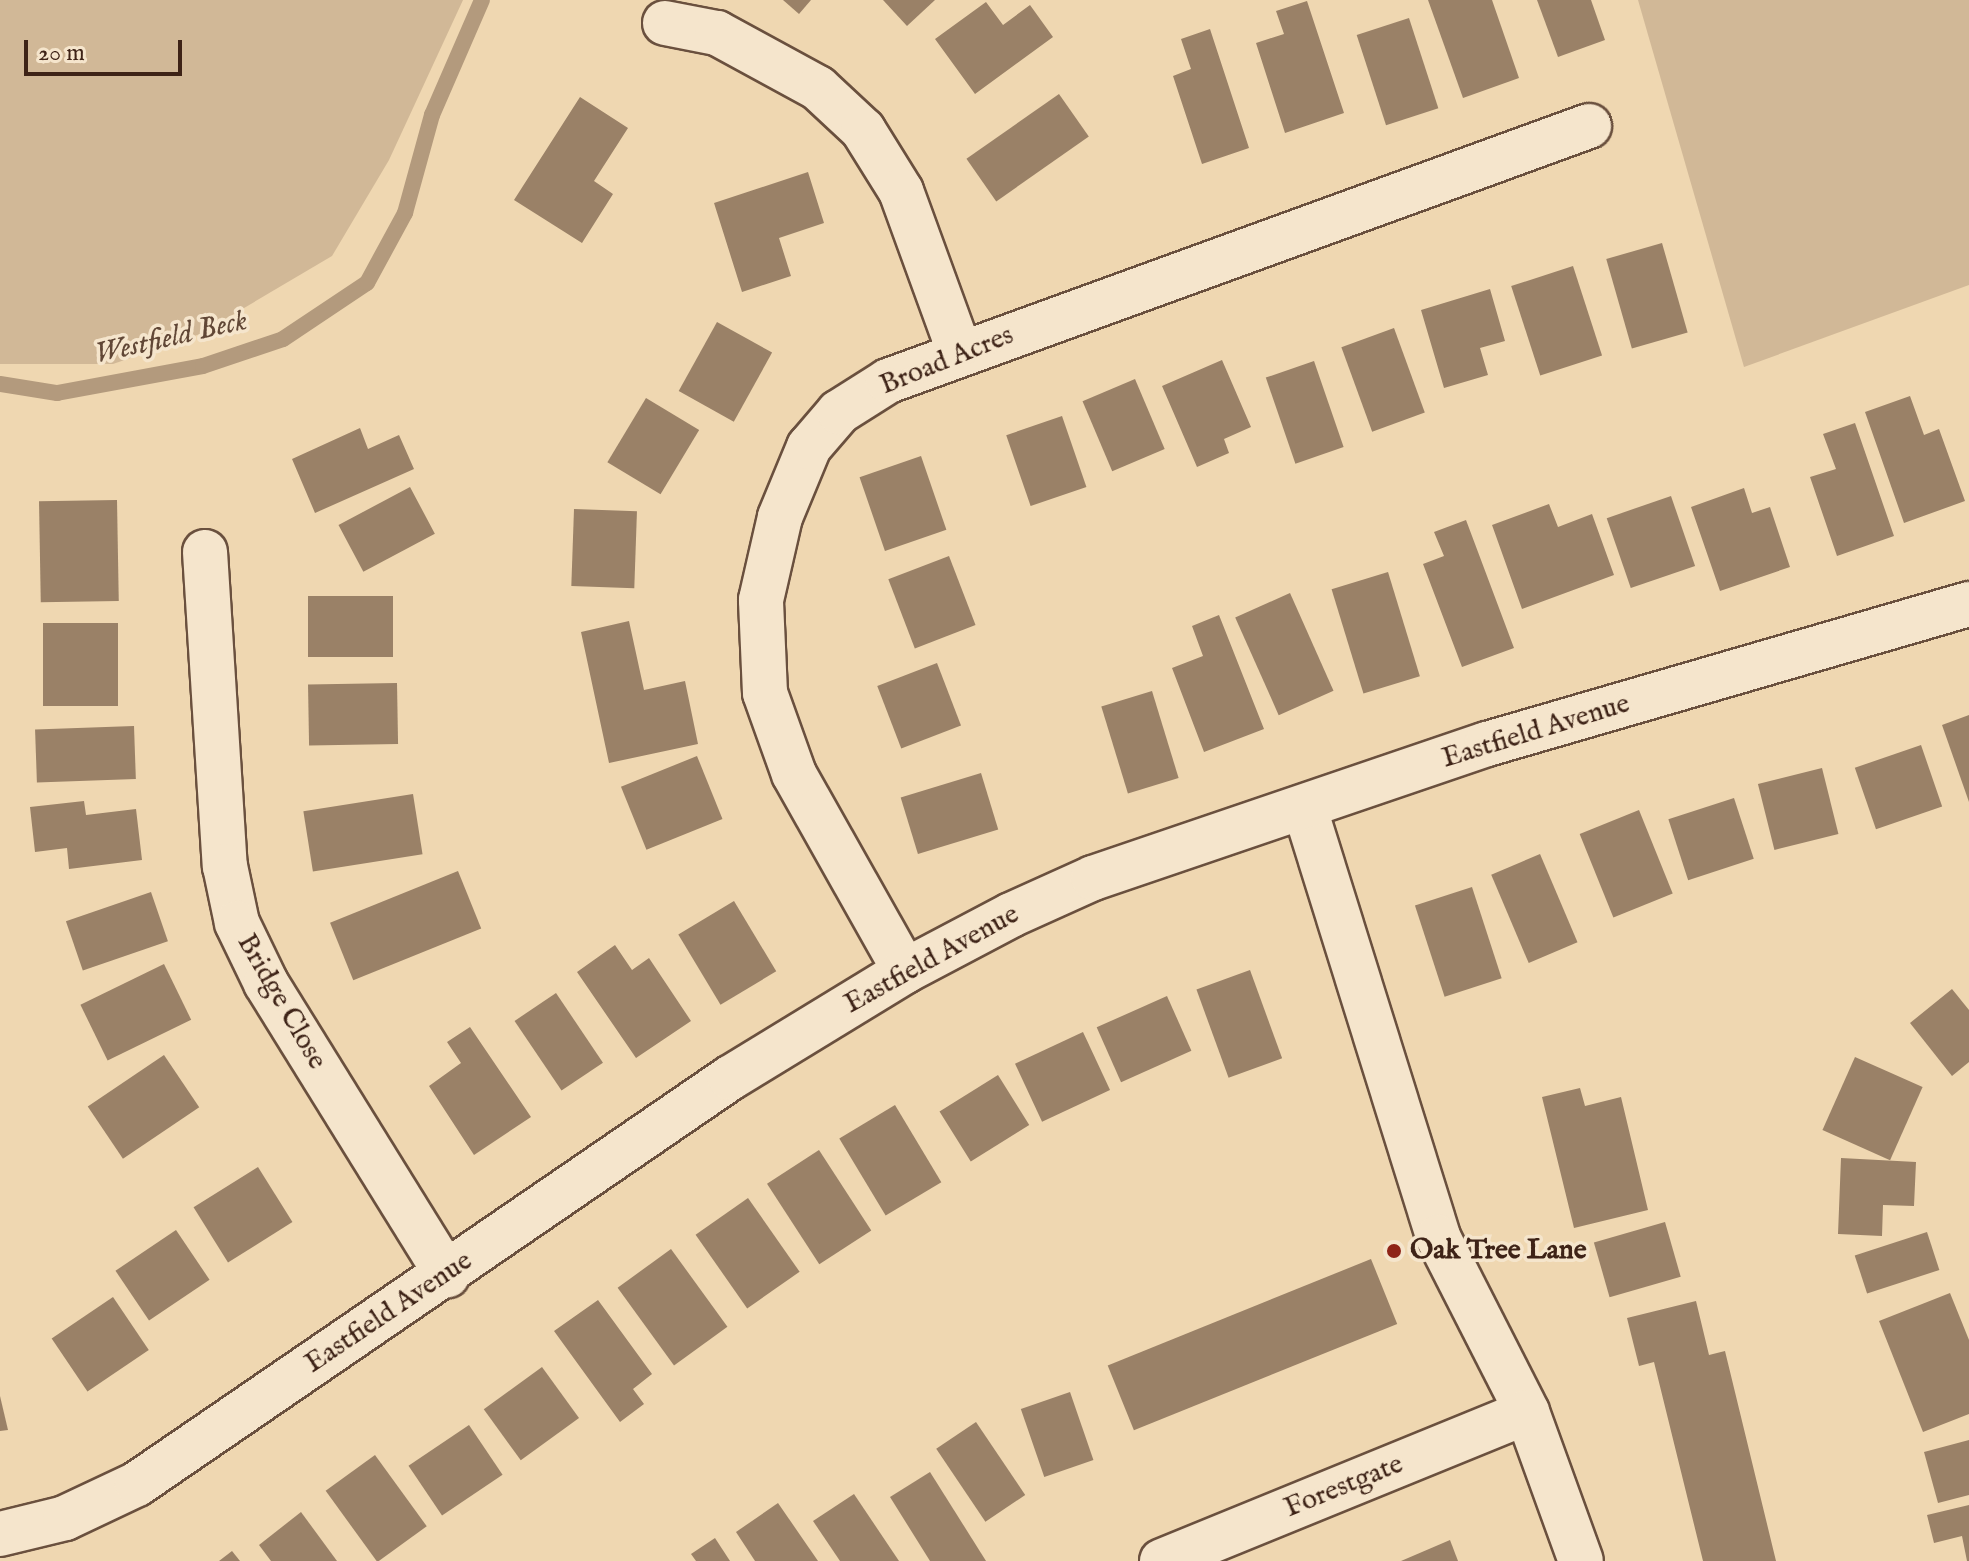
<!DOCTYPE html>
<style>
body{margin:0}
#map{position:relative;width:1969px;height:1561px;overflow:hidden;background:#efd7b1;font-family:"IM FELL English",serif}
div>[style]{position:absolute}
.green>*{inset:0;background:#d1b897}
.stream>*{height:16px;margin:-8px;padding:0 8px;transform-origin:8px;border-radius:8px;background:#b39a7d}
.building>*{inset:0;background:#9a8167;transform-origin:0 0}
.roads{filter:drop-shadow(2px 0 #6a503e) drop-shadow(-2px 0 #6a503e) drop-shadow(0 2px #6a503e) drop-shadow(0 -2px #6a503e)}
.minor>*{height:44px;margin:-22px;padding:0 22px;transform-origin:22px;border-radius:22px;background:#f5e5cc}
.dots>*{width:22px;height:22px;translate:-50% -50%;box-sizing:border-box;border:4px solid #f5e5cc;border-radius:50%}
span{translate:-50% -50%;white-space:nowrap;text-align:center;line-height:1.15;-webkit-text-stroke:7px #f5e5cc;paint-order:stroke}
.street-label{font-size:28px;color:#3e2317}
.poi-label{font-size:28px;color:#3e2317;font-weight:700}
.left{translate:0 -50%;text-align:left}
.water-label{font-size:30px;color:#614736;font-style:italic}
.scale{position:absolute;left:24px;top:40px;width:158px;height:36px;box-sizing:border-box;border:4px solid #3e2317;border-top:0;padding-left:10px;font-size:24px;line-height:28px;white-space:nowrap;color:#3e2317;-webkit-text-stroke:6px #f5e5cc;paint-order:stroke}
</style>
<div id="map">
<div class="green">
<div style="clip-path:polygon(0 0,463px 0,389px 160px,332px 256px,200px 334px,113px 364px,0 364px)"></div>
<div style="clip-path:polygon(1638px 0,1969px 0,1969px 285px,1744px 367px)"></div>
</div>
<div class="stream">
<div style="left:0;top:384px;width:58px;rotate:9deg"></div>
<div style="left:57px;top:393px;width:148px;rotate:-10.5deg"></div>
<div style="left:203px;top:366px;width:84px;rotate:-18.6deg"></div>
<div style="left:283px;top:339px;width:101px;rotate:-33.7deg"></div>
<div style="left:367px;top:283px;width:80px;rotate:-61.5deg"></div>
<div style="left:405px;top:213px;width:102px;rotate:-74.6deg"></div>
<div style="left:432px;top:115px;width:125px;rotate:-66.5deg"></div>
</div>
<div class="building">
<div style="clip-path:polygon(783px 0,811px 0,799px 14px)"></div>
<div style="clip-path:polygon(883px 0,935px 0,907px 26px)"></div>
<div style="clip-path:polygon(1428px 0,1492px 0,1519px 78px,1463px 98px)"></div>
<div style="clip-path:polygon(1537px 0,1591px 0,1605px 40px,1558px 57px)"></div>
<div style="clip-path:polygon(1307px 1px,1344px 113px,1285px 133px,1256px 43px,1284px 34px,1276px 11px)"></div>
<div style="clip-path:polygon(986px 2px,1003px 25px,1030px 5px,1053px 37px,975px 94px,935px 39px)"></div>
<div style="left:1409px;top:18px;width:95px;height:55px;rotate:72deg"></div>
<div style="clip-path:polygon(1210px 29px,1249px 148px,1202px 164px,1173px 76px,1191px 69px,1181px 39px)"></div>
<div style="left:1059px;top:94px;width:52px;height:113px;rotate:55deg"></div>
<div style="clip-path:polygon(580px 97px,628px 128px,594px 181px,613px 194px,582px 243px,514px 200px)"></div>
<div style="clip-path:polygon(808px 172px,824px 223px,779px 238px,791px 276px,742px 292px,714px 203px)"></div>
<div style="left:1662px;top:243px;width:93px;height:58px;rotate:74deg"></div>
<div style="left:1573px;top:266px;width:94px;height:65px;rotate:72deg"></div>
<div style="clip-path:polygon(1490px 289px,1505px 341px,1480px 348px,1488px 375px,1444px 388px,1421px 310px)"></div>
<div style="left:717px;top:322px;width:63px;height:79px;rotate:29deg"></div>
<div style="left:1394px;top:328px;width:90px;height:56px;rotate:70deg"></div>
<div style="clip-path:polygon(1222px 360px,1251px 427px,1224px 439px,1229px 453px,1197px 467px,1162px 386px)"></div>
<div style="left:1314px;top:361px;width:91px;height:51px;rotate:71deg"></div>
<div style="left:1135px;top:379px;width:76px;height:57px;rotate:67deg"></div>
<div style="clip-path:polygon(1910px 396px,1924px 435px,1939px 429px,1965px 501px,1904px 523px,1865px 412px)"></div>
<div style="left:646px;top:398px;width:62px;height:75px;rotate:31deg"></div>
<div style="left:1062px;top:416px;width:75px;height:59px;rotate:71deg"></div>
<div style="clip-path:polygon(1855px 423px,1894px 536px,1837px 556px,1810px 477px,1836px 469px,1823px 434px)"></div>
<div style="clip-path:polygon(360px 428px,368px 449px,399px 435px,414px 469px,315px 513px,292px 459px)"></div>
<div style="left:921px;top:456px;width:78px;height:65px;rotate:71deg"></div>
<div style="left:410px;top:487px;width:53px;height:81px;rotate:62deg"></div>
<div style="clip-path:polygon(1744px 488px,1752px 513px,1770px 507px,1790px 567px,1720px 591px,1691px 507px)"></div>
<div style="left:1671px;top:496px;width:74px;height:68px;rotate:71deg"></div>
<div style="left:117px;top:500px;width:101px;height:78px;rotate:89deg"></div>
<div style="clip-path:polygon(1549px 504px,1558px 527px,1592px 514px,1614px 575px,1522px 609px,1492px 525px)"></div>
<div style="left:574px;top:509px;width:63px;height:77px;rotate:2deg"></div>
<div style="clip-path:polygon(1466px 520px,1514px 648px,1462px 667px,1423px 564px,1444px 556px,1434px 532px)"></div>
<div style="left:949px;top:556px;width:74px;height:65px;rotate:69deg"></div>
<div style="left:1388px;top:572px;width:109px;height:59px;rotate:73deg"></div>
<div style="left:1290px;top:593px;width:107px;height:60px;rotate:66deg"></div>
<div style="left:308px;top:596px;width:85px;height:61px"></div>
<div style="clip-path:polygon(1219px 615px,1264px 729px,1204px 752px,1172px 668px,1203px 656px,1192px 626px)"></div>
<div style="clip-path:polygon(629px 621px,644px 690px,685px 681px,698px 744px,609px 763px,581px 632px)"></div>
<div style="left:43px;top:623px;width:75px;height:83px"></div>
<div style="left:937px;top:663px;width:67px;height:64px;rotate:69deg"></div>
<div style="left:397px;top:683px;width:61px;height:89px;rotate:89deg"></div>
<div style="left:1152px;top:691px;width:91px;height:53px;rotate:73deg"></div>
<div style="clip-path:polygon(1969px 715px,1969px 802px,1942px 725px)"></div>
<div style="left:134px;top:726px;width:53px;height:99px;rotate:88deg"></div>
<div style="left:1921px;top:745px;width:65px;height:70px;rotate:71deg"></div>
<div style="left:697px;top:756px;width:68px;height:82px;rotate:68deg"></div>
<div style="left:1822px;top:768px;width:68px;height:66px;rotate:76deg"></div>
<div style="left:981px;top:773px;width:59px;height:84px;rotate:73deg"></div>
<div style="left:413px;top:794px;width:61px;height:111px;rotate:81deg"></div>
<div style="left:1734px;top:798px;width:64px;height:69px;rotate:72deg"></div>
<div style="clip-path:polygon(84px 801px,86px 815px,136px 809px,142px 860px,69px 869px,67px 848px,35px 852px,30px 807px)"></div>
<div style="left:1639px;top:810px;width:90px;height:64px;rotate:68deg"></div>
<div style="left:1540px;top:854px;width:96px;height:53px;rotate:67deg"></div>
<div style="left:458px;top:871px;width:62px;height:138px;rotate:68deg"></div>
<div style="left:1472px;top:887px;width:96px;height:60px;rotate:72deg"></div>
<div style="left:151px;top:892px;width:52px;height:90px;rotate:71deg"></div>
<div style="left:734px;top:901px;width:82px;height:65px;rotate:59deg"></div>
<div style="clip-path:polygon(615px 945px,632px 970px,649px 958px,691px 1021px,636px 1058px,577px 972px)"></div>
<div style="left:164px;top:964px;width:62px;height:93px;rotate:64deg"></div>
<div style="left:1250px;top:970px;width:94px;height:57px;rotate:70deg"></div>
<div style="clip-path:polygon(1952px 989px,1969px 1010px,1969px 1062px,1952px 1076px,1910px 1023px)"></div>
<div style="left:556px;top:993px;width:84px;height:50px;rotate:56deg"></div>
<div style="left:1167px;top:996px;width:60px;height:77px;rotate:66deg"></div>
<div style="clip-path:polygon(470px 1027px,531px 1117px,474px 1155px,429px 1086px,461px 1063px,447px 1042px)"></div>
<div style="left:1083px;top:1032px;width:64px;height:75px;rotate:65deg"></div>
<div style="left:164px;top:1055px;width:63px;height:92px;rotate:56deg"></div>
<div style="left:1855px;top:1057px;width:74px;height:80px;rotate:24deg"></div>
<div style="left:998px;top:1075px;width:59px;height:69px;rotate:58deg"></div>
<div style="clip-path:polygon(1580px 1088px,1585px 1106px,1621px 1097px,1648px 1210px,1574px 1228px,1542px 1097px)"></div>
<div style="left:895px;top:1105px;width:90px;height:65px;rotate:59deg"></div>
<div style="left:819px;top:1150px;width:96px;height:62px;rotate:57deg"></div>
<div style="clip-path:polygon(1841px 1158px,1916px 1162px,1914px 1206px,1883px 1205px,1882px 1236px,1838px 1234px)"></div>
<div style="left:258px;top:1167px;width:65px;height:76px;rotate:58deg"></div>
<div style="left:748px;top:1198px;width:90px;height:64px;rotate:55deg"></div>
<div style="left:1665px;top:1222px;width:57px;height:74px;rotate:74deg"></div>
<div style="left:176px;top:1230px;width:60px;height:73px;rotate:56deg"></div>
<div style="left:1927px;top:1232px;width:40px;height:76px;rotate:72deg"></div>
<div style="left:671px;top:1249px;width:96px;height:66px;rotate:54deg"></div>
<div style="left:1371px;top:1259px;width:70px;height:284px;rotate:68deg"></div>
<div style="clip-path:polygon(1950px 1293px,1969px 1340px,1969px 1414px,1923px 1432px,1879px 1321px)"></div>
<div style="left:113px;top:1297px;width:64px;height:74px;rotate:56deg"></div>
<div style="clip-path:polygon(598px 1300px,652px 1374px,633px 1389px,644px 1404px,620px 1422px,554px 1331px)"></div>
<div style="clip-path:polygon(1696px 1301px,1709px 1355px,1725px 1351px,1776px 1561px,1703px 1561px,1654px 1362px,1639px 1366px,1627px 1318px)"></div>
<div style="left:542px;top:1367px;width:63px;height:72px;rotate:54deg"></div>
<div style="left:1070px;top:1392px;width:72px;height:52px;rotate:71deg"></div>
<div style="clip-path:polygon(0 1396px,8px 1430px,0 1431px)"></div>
<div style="left:976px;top:1422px;width:88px;height:48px;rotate:56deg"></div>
<div style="left:469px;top:1425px;width:60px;height:73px;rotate:56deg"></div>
<div style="clip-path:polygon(1969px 1440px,1969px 1495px,1938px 1503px,1924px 1452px)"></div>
<div style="left:375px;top:1455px;width:88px;height:61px;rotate:54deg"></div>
<div style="clip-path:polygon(930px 1472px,986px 1561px,930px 1561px,890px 1497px)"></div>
<div style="clip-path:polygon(854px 1494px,899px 1561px,840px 1561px,813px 1521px)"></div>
<div style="clip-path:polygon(778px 1503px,818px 1561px,755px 1561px,736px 1532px)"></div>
<div style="clip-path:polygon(1969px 1505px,1969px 1561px,1967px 1561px,1962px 1536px,1934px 1543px,1927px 1515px)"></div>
<div style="clip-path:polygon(301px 1512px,337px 1561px,271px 1561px,259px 1545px)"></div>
<div style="clip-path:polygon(715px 1538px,730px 1561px,696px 1561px,691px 1554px)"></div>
<div style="clip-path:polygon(1450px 1540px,1458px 1561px,1401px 1561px)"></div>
<div style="clip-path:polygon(232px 1551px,240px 1561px,219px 1561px)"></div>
</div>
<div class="roads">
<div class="minor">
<div style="left:665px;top:23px;width:53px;rotate:10.9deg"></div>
<div style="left:717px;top:33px;width:115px;rotate:28.6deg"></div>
<div style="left:818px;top:88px;width:62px;rotate:43deg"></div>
<div style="left:863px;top:130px;width:72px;rotate:58.1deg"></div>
<div style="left:901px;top:191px;width:172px;rotate:70deg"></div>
<div style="left:205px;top:552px;width:315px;rotate:86.4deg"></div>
<div style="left:225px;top:866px;width:58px;rotate:78.1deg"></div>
<div style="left:237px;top:923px;width:67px;rotate:64.2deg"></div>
<div style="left:266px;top:983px;width:344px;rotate:58.2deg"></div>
<div style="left:1305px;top:809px;width:448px;rotate:72.7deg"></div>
<div style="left:1438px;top:1237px;width:196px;rotate:63deg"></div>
<div style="left:1527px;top:1412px;width:158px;rotate:70.1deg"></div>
<div style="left:905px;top:971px;width:226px;rotate:-119.4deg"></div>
<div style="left:794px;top:774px;width:86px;rotate:-109.7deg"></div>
<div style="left:765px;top:693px;width:93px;rotate:-92.5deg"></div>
<div style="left:761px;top:600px;width:85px;rotate:-77.1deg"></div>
<div style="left:780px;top:517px;width:76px;rotate:-67.5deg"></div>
<div style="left:809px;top:447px;width:46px;rotate:-49.4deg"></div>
<div style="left:839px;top:412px;width:58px;rotate:-32.3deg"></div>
<div style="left:888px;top:381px;width:746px;rotate:-19.99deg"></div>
<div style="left:0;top:1534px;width:67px;rotate:-13.8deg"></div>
<div style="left:65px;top:1518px;width:80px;rotate:-25.3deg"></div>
<div style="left:137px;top:1484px;width:719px;rotate:-34.4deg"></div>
<div style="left:730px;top:1078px;width:205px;rotate:-31.4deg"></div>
<div style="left:905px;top:971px;width:120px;rotate:-27.8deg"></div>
<div style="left:1011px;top:915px;width:90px;rotate:-24.3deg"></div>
<div style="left:1093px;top:878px;width:416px;rotate:-18.8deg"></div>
<div style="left:1487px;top:744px;width:502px;rotate:-16.2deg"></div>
<div style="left:1162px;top:1561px;width:394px;rotate:-22.2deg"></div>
</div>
</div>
<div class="dots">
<div style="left:1394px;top:1251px;background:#8f2418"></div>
</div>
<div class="street-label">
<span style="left:947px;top:361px;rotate:-22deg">Broad Acres</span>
<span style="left:1536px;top:732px;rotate:-17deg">Eastfield Avenue</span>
<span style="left:932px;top:960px;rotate:-29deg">Eastfield Avenue</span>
<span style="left:281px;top:1002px;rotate:60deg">Bridge Close</span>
<span style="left:389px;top:1313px;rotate:-34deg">Eastfield Avenue</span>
<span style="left:1344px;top:1487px;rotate:-22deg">Forestgate</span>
</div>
<div class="poi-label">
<span class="left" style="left:1410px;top:1251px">Oak Tree Lane</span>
</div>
<div class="water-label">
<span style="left:171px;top:338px;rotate:-13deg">Westfield Beck</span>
</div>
<div class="scale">20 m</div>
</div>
